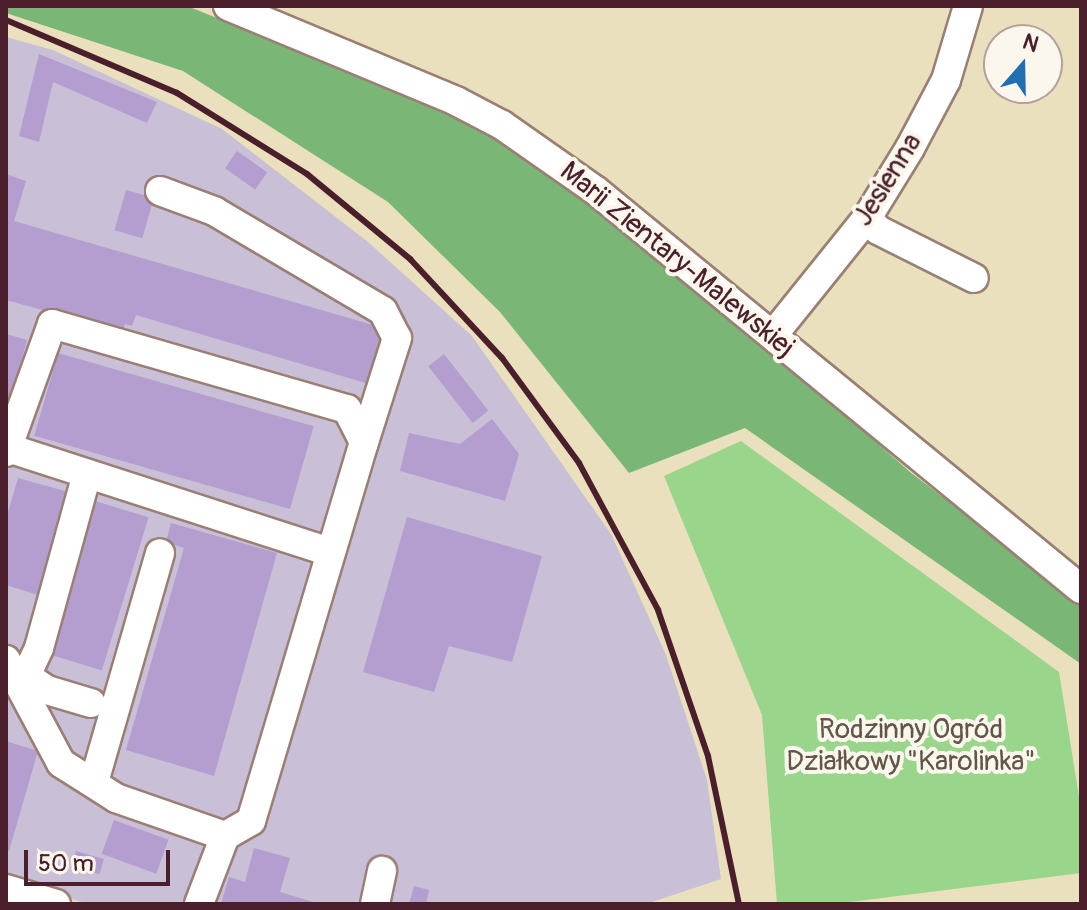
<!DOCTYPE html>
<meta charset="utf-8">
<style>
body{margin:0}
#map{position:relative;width:1087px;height:910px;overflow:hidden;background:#eae0bd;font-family:Pangolin,sans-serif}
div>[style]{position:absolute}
.industrial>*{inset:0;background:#c9bfd7}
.green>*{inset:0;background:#99d58a}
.forest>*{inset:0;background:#7ab676}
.building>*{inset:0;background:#b49ecf;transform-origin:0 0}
.roads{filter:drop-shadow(2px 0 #9a8074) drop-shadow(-2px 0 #9a8074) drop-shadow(0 2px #9a8074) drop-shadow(0 -2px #9a8074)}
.minor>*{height:28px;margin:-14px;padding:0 14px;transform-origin:14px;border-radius:14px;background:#fff}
.rail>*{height:6px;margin:-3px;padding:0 3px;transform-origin:3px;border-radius:3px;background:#4a1f2b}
span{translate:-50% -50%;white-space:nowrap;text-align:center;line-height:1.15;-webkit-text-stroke:8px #fbf7ec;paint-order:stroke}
.street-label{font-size:28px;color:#4a1f2b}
.park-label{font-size:28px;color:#625648}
.frame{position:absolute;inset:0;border:8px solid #4a1f2b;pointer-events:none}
.north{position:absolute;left:983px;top:24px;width:80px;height:80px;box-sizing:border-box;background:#fbf7ec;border:2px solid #b4a19f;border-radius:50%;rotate:20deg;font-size:22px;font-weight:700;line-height:32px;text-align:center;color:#4a1f2b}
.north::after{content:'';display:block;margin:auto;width:28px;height:36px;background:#1f6fb2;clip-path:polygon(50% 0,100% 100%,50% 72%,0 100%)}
.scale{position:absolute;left:24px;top:850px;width:146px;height:36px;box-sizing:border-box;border:4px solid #4a1f2b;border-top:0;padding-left:10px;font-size:24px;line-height:28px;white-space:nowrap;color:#4a1f2b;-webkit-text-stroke:6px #fbf7ec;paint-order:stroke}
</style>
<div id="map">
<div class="industrial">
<div style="clip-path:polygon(6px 37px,53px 50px,222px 129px,368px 242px,472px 336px,611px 534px,666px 655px,707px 780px,721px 879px,646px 904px,89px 904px,6px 880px)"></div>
</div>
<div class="green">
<div style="clip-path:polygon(741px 441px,1059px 672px,1081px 809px,1081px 873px,834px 904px,777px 904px,762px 715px,664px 476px)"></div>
</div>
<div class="forest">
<div style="clip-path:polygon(6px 6px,187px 6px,496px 130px,642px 236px,910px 472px,1081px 603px,1081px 664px,745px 428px,629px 473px,500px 312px,388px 202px,183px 71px,6px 13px)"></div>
</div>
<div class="building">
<div style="clip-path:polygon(39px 54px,157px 102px,147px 123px,53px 82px,39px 142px,19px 136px)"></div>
<div style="left:237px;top:151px;width:37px;height:21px;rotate:35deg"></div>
<div style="clip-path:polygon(6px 174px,26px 181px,14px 221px,373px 325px,384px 342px,369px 384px,136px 315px,132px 326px,125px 324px,122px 332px,6px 300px)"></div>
<div style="left:126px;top:190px;width:29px;height:42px;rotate:16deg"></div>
<div style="clip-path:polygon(6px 334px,27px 340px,7px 412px,6px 412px)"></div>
<div style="left:58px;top:353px;width:266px;height:86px;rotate:16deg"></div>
<div style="left:444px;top:354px;width:72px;height:20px;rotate:52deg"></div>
<div style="clip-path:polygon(492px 419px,519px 454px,505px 501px,400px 471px,409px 433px,460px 444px)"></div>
<div style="clip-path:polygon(18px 478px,72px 493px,41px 596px,6px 585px,6px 519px)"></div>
<div style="left:95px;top:501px;width:56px;height:160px;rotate:17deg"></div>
<div style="clip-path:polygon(407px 517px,542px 556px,512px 662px,449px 646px,434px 692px,363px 672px)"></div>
<div style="clip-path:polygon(171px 523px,277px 553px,214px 776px,126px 750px,184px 548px,166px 542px)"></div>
<div style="clip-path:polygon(6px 741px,38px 751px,9px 851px,6px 850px)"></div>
<div style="left:114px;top:820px;width:58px;height:36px;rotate:20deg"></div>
<div style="clip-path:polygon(254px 848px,290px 858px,280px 892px,320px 904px,221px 904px,229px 877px,245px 882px)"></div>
<div style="left:76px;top:851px;width:29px;height:16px;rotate:16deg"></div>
<div style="clip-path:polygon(414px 886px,429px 890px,426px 904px,409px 904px)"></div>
</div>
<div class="roads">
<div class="minor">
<div style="left:228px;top:6px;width:247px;rotate:22.6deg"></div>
<div style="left:456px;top:101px;width:52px;rotate:27.6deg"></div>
<div style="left:502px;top:125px;width:113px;rotate:35deg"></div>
<div style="left:595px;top:190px;width:629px;rotate:39.39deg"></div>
<div style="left:160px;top:191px;width:58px;rotate:20.3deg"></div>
<div style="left:214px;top:211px;width:196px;rotate:30.6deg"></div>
<div style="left:383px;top:311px;width:30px;rotate:63deg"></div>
<div style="left:397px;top:338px;width:109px;rotate:107.6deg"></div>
<div style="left:867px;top:218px;width:16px;rotate:47deg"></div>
<div style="left:878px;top:230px;width:107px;rotate:26.6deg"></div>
<div style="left:773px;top:335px;width:150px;rotate:-51.2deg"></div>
<div style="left:867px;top:218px;width:82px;rotate:-58.4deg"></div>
<div style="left:910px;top:148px;width:77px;rotate:-62.1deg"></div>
<div style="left:946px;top:80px;width:77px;rotate:-73.4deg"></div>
<div style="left:11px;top:449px;width:335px;rotate:17.9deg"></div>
<div style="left:6px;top:452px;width:136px;rotate:-70.2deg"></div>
<div style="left:52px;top:324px;width:307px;rotate:16.1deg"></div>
<div style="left:347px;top:409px;width:37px;rotate:63deg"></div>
<div style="left:364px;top:442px;width:395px;rotate:106.6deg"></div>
<div style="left:251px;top:821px;width:30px;rotate:150deg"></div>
<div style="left:225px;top:836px;width:115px;rotate:-160.8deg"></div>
<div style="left:116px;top:798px;width:65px;rotate:-147.5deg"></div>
<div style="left:61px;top:763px;width:117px;rotate:-118.1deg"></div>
<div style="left:26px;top:676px;width:25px;rotate:34deg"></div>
<div style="left:47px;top:690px;width:46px;rotate:16.5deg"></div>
<div style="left:17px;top:681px;width:10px;rotate:-29deg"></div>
<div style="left:26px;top:676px;width:31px;rotate:-65deg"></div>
<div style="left:39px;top:648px;width:180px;rotate:-74.6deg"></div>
<div style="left:94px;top:782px;width:238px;rotate:-73.9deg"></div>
<div style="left:6px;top:889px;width:52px;rotate:16.7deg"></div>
<div style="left:199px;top:904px;width:73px;rotate:-69.1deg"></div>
<div style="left:375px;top:904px;width:34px;rotate:-78deg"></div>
</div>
</div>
<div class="rail">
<div style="left:6px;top:20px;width:186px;rotate:23.1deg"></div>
<div style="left:177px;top:93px;width:153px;rotate:31.9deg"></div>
<div style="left:307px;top:174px;width:134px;rotate:39.5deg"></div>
<div style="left:410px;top:259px;width:135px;rotate:47.1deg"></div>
<div style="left:502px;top:358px;width:130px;rotate:53.7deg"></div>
<div style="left:579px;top:463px;width:167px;rotate:61.7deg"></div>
<div style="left:658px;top:610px;width:154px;rotate:71.1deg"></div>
<div style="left:708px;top:756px;width:151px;rotate:78.2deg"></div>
</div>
<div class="street-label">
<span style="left:888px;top:180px;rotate:-58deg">Jesienna</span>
<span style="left:677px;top:260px;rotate:39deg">Marii Zientary-Malewskiej</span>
</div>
<div class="park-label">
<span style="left:911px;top:746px">Rodzinny Ogród<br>Działkowy "Karolinka"</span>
</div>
<div class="frame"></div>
<div class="north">N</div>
<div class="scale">50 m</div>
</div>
